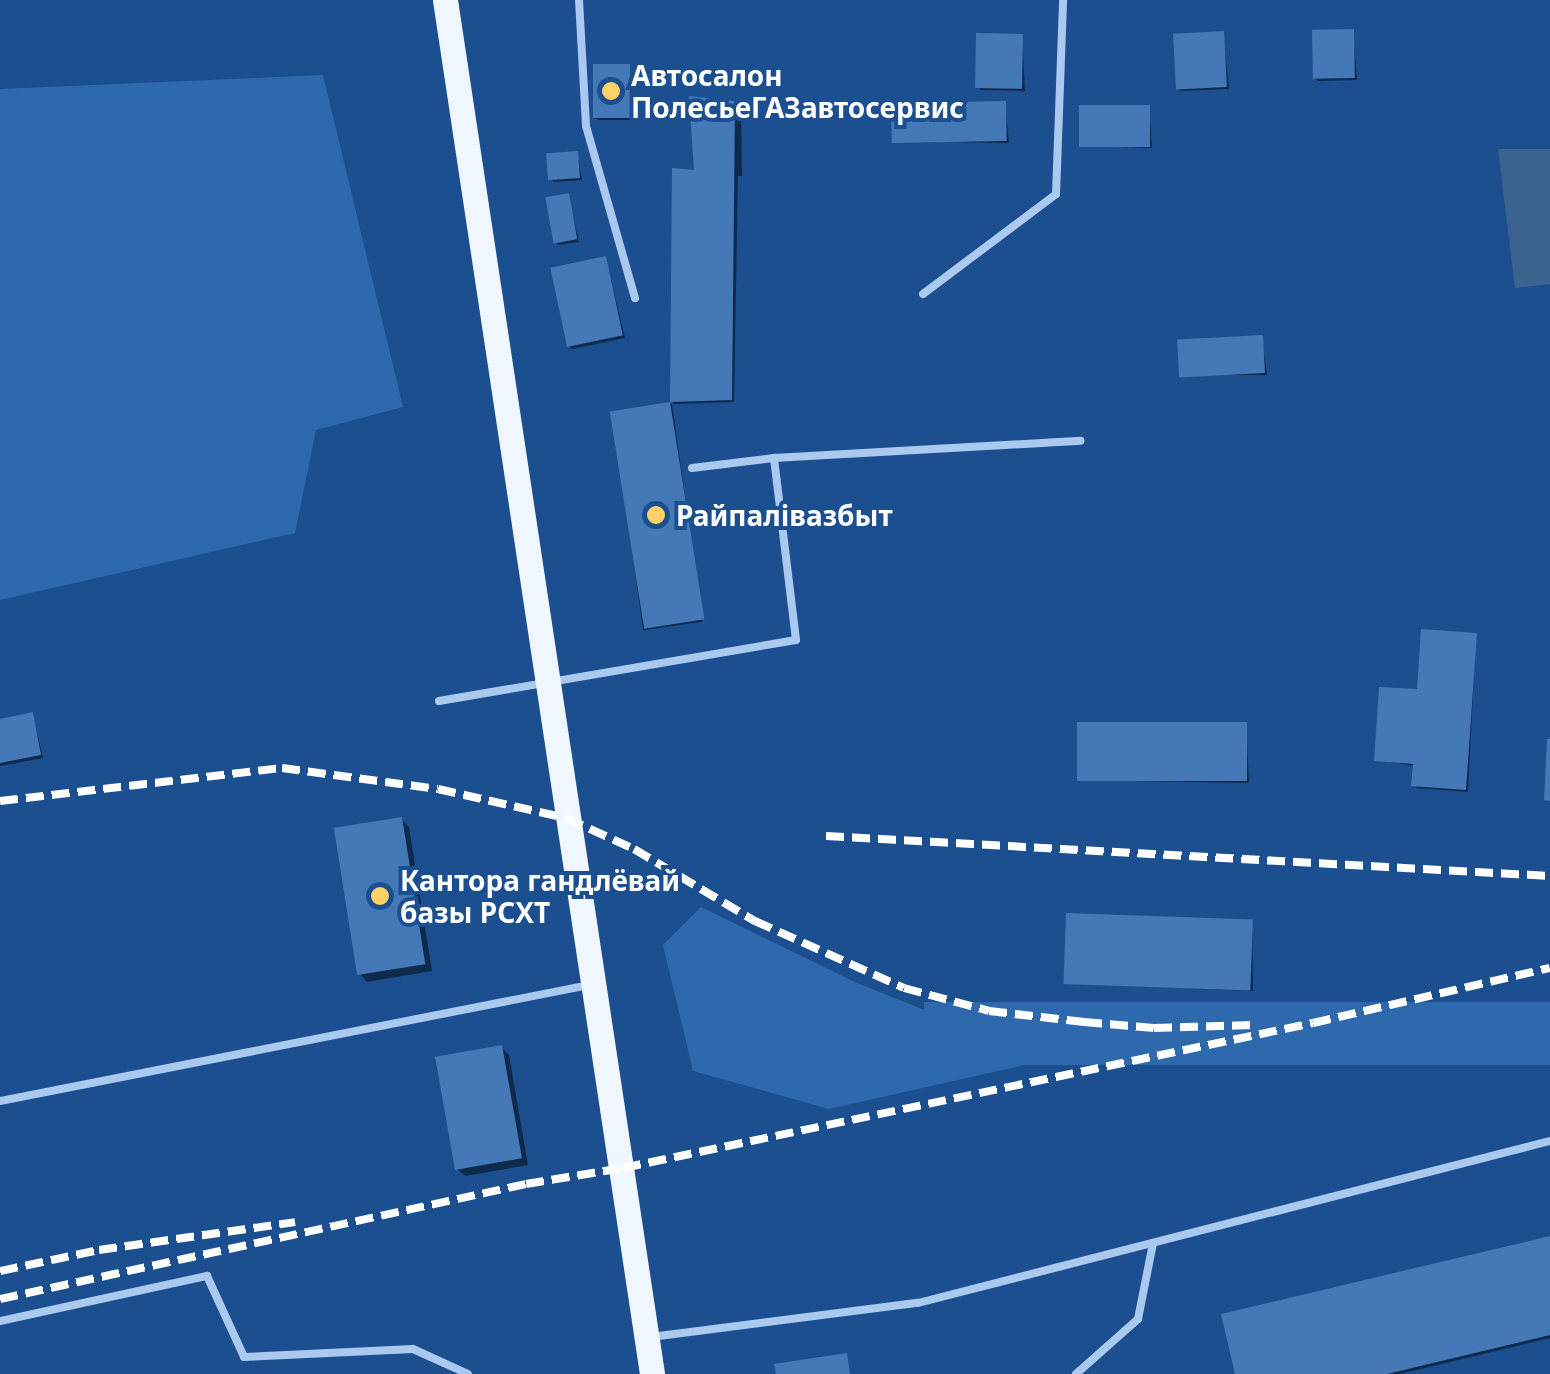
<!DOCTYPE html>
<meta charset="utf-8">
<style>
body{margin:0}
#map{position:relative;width:1550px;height:1374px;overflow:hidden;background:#1b4f8f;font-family:"Noto Sans",sans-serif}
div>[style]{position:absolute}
.green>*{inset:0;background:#2e69ad;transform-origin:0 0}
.water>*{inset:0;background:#3c6290}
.shadow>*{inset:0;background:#0007;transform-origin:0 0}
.building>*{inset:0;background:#4478b7;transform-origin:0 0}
.lane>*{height:8px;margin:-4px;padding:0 4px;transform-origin:4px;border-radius:4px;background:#a9c9ee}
.primary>*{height:25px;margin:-12.5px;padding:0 12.5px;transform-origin:12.5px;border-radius:12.5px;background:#f0f6ff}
.rail>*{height:8px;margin-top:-4px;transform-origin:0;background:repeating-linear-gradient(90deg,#fff 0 18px,transparent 0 26px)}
.dots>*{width:28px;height:28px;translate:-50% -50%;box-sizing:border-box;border:5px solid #1b4f8f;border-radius:50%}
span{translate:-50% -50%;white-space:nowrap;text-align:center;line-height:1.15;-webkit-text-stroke:8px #1b4f8f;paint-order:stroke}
.poi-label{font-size:28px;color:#fff;font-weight:700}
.left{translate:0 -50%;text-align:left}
</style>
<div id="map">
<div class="green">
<div style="clip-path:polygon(323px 75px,403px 407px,316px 430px,295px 533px,0 600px,0 89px)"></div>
<div style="clip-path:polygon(701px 907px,857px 983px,962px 1025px,1144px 1038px,829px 1109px,693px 1071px,663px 945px)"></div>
<div style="left:1550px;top:1002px;width:63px;height:626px;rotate:90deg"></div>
</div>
<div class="water">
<div style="clip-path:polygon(1498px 149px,1550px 149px,1550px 284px,1515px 288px)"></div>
</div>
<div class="shadow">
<div style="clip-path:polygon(1353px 31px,1357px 80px,1318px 81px,1315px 78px)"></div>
<div style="clip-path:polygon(1223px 33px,1229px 89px,1181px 91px,1177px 88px)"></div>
<div style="clip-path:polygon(1022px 36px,1025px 91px,981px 90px,978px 87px)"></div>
<div style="clip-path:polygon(629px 67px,632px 120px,598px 120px,594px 117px)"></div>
<div style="clip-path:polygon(1005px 103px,1009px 143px,894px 141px)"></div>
<div style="clip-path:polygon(734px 104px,741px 112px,742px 176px,738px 176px,734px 402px,673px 404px,674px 170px,696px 171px)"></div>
<div style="clip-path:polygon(1149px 107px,1152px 148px,1082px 146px)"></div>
<div style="clip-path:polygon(577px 153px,582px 180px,554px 182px,551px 179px)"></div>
<div style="clip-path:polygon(568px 196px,579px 242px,559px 245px,556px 242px)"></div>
<div style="clip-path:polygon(606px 259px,625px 338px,572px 349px,569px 346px)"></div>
<div style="clip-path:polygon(1262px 338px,1267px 375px,1181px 375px)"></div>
<div style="left:672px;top:404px;width:220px;height:60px;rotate:82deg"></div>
<div style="clip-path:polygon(1476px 635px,1468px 792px,1417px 788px,1415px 766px,1376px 760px,1420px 692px)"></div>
<div style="clip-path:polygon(33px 715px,43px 758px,0 766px,0 721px)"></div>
<div style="clip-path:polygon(1246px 725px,1249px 783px,1080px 780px)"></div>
<div style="clip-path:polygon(402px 820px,409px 827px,432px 971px,367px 982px,360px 974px)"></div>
<div style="clip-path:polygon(1252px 920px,1253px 991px,1066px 983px)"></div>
<div style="clip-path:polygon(501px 1047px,509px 1055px,528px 1165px,465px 1176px,457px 1169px)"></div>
<div style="clip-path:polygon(1550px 1239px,1550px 1338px,1400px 1374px,1238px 1374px)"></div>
</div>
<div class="building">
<div style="left:1354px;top:29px;width:49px;height:42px;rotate:89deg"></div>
<div style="left:1224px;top:31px;width:56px;height:51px;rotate:87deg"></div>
<div style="left:976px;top:33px;width:47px;height:55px;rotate:1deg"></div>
<div style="left:593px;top:64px;width:37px;height:54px"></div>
<div style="clip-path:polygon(689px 96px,735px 101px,732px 400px,670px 402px,672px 168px,694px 170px)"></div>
<div style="left:1006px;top:101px;width:40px;height:115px;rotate:89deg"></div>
<div style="left:1079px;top:105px;width:71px;height:42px"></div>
<div style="left:578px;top:151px;width:27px;height:32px;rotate:86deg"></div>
<div style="left:569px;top:193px;width:47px;height:24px;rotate:80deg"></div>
<div style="left:606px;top:256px;width:81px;height:57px;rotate:78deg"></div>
<div style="left:1263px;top:335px;width:38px;height:86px;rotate:87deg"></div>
<div style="left:670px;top:402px;width:220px;height:61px;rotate:81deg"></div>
<div style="clip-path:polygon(1421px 629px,1477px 633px,1466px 790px,1411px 786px,1413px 764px,1374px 761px,1379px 687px,1417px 689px)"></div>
<div style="clip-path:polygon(33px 712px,41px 755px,0 763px,0 719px)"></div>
<div style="left:1077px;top:722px;width:170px;height:59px"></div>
<div style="clip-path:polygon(1547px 739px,1550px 739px,1550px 801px,1544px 800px)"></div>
<div style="left:402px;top:817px;width:149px;height:69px;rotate:81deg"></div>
<div style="left:1066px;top:913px;width:187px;height:71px;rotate:2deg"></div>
<div style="left:502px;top:1045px;width:115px;height:68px;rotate:80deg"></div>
<div style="clip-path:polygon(1550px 1236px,1550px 1335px,1387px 1374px,1235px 1374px,1221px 1314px)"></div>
<div style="clip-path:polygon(847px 1353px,850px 1374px,776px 1374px,774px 1364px)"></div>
</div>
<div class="lane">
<div style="left:579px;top:0;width:126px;rotate:86.8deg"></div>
<div style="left:586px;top:126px;width:179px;rotate:74.1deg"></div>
<div style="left:923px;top:294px;width:166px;rotate:-36.9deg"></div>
<div style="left:1056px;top:194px;width:194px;rotate:-87.9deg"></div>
<div style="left:692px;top:468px;width:83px;rotate:-7deg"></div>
<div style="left:439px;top:701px;width:362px;rotate:-9.7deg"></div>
<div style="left:796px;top:640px;width:183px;rotate:-96.9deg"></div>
<div style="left:774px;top:458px;width:307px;rotate:-3.2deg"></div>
<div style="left:0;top:1101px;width:600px;rotate:-11.14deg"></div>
<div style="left:0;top:1321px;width:212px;rotate:-12.3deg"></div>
<div style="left:207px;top:1276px;width:89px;rotate:65.4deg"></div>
<div style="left:244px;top:1357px;width:169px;rotate:-2.7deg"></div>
<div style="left:413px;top:1349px;width:60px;rotate:24.4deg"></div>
<div style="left:651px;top:1337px;width:269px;rotate:-7.3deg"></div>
<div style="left:918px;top:1303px;width:652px;rotate:-14.38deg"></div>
<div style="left:1076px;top:1374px;width:83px;rotate:-41.6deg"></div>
<div style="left:1138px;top:1319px;width:77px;rotate:-78.8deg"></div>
</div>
<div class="primary">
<div style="left:445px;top:0;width:1390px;rotate:81.43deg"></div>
</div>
<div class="rail">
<div style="left:0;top:801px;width:284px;rotate:-6.7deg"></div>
<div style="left:282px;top:768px;width:157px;rotate:7.7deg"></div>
<div style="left:438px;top:789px;width:131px;rotate:12.8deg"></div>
<div style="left:566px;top:818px;width:75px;rotate:24.5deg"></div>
<div style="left:634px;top:849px;width:141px;rotate:30.8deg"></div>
<div style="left:755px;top:921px;width:163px;rotate:24.2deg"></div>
<div style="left:904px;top:988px;width:88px;rotate:15.1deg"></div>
<div style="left:989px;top:1011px;width:96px;rotate:6.6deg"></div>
<div style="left:1084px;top:1022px;width:70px;rotate:4.9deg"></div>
<div style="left:1154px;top:1028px;width:99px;rotate:-1.7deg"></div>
<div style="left:826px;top:836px;width:725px;rotate:3.16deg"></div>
<div style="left:0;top:1271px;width:101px;rotate:-12deg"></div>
<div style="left:99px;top:1250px;width:198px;rotate:-8.1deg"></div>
<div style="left:0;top:1299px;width:538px;rotate:-12.33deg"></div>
<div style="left:526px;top:1184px;width:98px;rotate:-9.4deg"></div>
<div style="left:623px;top:1168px;width:705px;rotate:-11.87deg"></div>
<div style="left:1313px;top:1023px;width:243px;rotate:-13.1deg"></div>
</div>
<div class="dots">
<div style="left:611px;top:91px;background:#ffd166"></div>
<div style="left:656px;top:515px;background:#ffd166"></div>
<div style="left:380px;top:896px;background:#ffd166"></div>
</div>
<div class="poi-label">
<span class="left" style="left:631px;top:91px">Автосалон<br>ПолесьеГАЗавтосервис</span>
<span class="left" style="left:676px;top:515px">Райпалівазбыт</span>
<span class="left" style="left:400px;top:896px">Кантора гандлёвай<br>базы РСХТ</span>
</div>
</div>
